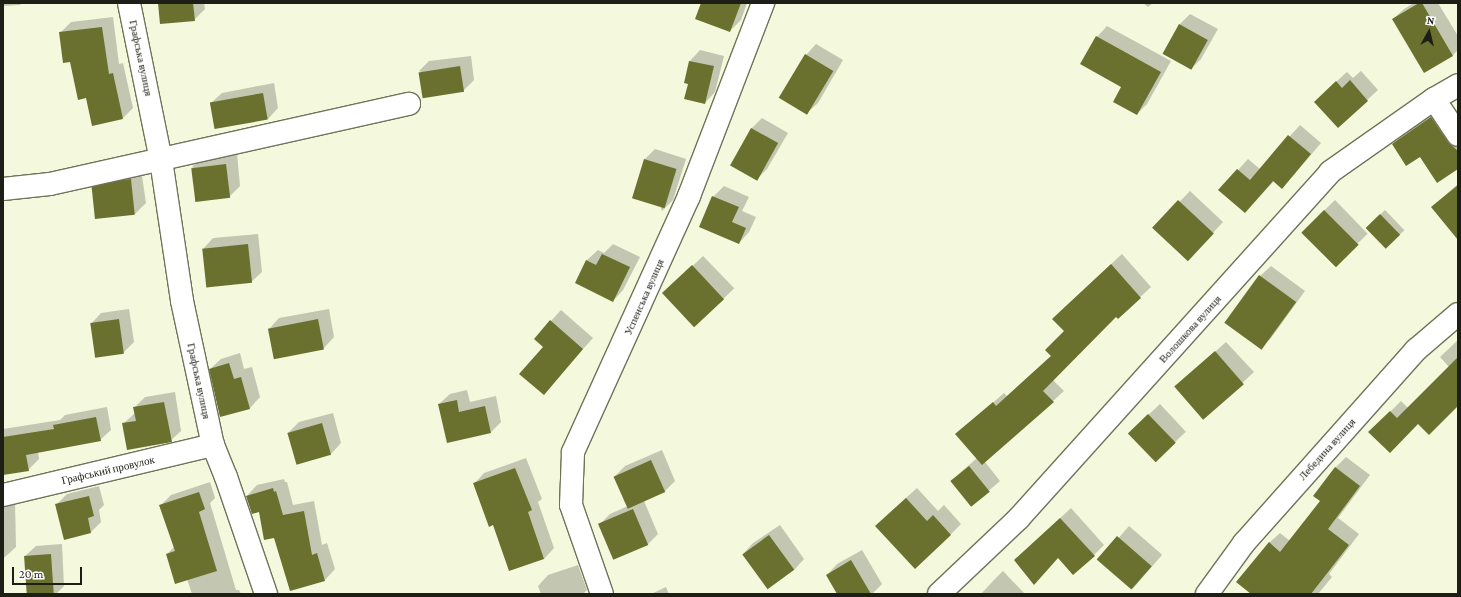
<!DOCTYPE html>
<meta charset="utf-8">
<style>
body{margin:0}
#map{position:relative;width:1461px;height:597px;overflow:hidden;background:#f4f8dd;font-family:"Crimson Pro",serif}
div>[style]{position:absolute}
.shadow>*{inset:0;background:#0003;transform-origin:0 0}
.building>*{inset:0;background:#6a712e;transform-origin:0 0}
.roads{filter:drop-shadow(1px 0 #6f735a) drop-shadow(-1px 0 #6f735a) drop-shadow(0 1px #6f735a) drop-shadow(0 -1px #6f735a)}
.minor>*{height:22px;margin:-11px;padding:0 11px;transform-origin:11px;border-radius:11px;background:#fff}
span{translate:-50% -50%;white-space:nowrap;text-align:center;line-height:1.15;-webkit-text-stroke:3px #fff;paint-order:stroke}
.street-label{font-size:11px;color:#1d1e15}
.frame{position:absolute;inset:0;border:4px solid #1d1e15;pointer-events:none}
.north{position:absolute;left:1409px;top:12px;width:40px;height:40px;-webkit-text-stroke:3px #fff;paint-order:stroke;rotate:8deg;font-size:11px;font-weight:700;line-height:16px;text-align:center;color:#1d1e15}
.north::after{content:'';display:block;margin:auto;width:14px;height:18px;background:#1d1e15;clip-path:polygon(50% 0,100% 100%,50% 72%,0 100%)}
.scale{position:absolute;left:12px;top:567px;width:70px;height:18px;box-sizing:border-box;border:2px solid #1d1e15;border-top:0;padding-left:5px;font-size:12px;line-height:14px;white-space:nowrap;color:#1d1e15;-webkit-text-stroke:3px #fff;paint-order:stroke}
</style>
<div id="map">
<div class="shadow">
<div style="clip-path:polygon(3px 3px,22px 3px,20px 5px,3px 6px)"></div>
<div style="clip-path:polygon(159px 3px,204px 3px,205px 9px,194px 20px)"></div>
<div style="clip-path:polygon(702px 3px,747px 3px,741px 20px,730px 31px)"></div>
<div style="clip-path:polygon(1143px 3px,1153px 3px,1148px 7px)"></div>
<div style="clip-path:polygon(1414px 3px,1438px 3px,1458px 36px,1458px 50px,1453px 55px,1425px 72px,1393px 19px,1404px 9px)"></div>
<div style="clip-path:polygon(1190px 14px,1218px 29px,1201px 59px,1191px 69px,1179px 25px)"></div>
<div style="clip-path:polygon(113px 17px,119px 64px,123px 63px,133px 108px,122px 119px,87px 97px,60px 33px,71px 22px)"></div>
<div style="clip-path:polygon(1107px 26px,1171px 61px,1147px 104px,1137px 114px,1097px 37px)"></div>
<div style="clip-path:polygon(816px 44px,843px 60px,818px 103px,807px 113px,806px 55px)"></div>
<div style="clip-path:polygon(700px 50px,724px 56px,715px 92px,705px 103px,689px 83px,685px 82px,690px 61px)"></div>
<div style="clip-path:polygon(471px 56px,474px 80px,463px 91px,419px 71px,429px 61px)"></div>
<div style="clip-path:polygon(1361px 71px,1378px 90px,1338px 127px,1326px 91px,1347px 72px,1353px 78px)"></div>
<div style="clip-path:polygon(274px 83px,278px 108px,268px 119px,211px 103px,222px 93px)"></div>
<div style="clip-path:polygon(1442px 107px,1458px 131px,1458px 168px,1393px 144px,1403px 134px)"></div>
<div style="clip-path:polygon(762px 118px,788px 133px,767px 169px,756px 180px,730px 165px,752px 128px)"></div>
<div style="clip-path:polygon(1300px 125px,1321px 143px,1292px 177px,1274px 181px,1245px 212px,1220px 190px,1248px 159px,1260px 169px)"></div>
<div style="clip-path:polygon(655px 149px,686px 159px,673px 200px,662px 211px,644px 160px)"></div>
<div style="clip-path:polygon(237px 153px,240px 186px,229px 197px,192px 167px,202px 157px)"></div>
<div style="clip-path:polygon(141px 169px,146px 203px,135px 214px,97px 218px,93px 188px,104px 177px)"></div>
<div style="clip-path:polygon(1458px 184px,1458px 238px,1432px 207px)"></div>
<div style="clip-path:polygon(724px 186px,749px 197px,742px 211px,756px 217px,749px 232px,739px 243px,713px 197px)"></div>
<div style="clip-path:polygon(1190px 191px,1223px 222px,1198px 249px,1154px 228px)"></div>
<div style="left:1335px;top:200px;width:47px;height:46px;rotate:46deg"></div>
<div style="left:1385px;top:210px;width:28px;height:25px;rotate:46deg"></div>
<div style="clip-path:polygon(258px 234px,262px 272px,251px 282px,203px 249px,213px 238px)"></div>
<div style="clip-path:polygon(613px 244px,640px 257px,623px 290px,613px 301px,576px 282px,587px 260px,598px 250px,604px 253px)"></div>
<div style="clip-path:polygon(1122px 254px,1151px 287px,1118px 318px,1116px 316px,1053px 380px,1064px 391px,985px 462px,1000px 481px,971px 506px,951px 481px,977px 458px,957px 434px,1004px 393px,1007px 396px,1052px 355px,1065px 331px,1064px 308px)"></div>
<div style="left:703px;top:256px;width:45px;height:54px;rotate:46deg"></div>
<div style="clip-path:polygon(1271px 266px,1305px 291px,1271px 338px,1260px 348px,1260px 276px)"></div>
<div style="clip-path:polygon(129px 309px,134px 342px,123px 353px,91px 324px,101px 313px)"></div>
<div style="clip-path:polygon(329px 309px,334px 337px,324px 348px,269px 329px,279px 318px)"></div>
<div style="clip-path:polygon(561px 310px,593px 338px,543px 394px,544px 347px,551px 321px)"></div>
<div style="clip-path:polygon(1458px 340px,1458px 404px,1418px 423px,1370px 432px,1401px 401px,1408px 408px,1449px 367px,1440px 357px)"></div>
<div style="clip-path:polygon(1226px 342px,1254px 372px,1205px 418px,1187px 377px)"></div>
<div style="clip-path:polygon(240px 353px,244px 369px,252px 367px,260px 397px,250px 408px,221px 416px,210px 369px,221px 359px)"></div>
<div style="clip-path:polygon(467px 390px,470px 402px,496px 396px,501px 422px,491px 432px,439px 404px,450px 394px)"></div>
<div style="clip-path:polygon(175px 392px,181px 431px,170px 441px,123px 424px,135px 413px,134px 408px,145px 397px)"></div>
<div style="left:1160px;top:404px;width:38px;height:42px;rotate:47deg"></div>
<div style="clip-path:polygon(107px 407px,111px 430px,100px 440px,38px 452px,39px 459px,28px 470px,3px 474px,3px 429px,60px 420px,65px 415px)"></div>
<div style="clip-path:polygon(333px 413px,341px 443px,331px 454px,288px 433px,299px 422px)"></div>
<div style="clip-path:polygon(662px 450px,675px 481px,665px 491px,644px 501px,658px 534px,648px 544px,614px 559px,599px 525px,610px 514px,628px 506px,615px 476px,625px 466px)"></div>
<div style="clip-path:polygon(1346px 457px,1370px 475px,1338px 518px,1359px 534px,1329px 574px,1332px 577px,1318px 594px,1252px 594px,1269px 543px,1280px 533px,1290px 541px,1321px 501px,1335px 468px)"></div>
<div style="clip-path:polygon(526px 458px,542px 499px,538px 502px,554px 548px,544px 559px,493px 524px,474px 484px,484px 473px)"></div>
<div style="clip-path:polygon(284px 479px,285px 482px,287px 482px,293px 505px,314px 501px,322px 545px,327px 543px,335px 569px,325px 580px,291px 590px,275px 537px,259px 511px,247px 496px,257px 485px)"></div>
<div style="clip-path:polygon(210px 482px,215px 498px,210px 503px,236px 590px,239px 590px,241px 594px,192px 594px,187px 579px,167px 554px,174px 547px,161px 505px,171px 495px)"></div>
<div style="clip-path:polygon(99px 486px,104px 505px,99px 510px,101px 522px,91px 532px,65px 539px,57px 504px,67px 494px)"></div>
<div style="clip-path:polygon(917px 488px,938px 511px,944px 505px,961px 524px,950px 535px,887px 515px)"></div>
<div style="clip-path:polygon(15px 501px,16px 547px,5px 557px,3px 558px,3px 502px)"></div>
<div style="clip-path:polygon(1071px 508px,1104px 545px,1094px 555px,1058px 557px,1026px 550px)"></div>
<div style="clip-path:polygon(780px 525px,804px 559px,794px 570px,743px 554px,753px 543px)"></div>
<div style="left:1129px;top:526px;width:44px;height:45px;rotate:41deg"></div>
<div style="clip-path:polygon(62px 544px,64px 586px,56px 594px,28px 594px,25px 556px,36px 546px)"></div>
<div style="clip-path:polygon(862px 550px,882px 584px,872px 594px,838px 594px,827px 575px,837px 564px)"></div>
<div style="clip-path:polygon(578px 565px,587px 590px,583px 594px,541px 594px,538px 586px,548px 575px)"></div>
<div style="clip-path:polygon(1003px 571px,1025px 594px,981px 594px,993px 581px)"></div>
<div style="clip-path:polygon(666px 587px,669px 594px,651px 594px)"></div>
</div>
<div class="building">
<div style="clip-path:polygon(158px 3px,193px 3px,195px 21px,160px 24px)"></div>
<div style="clip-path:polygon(701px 3px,741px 3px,730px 32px,695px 19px)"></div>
<div style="clip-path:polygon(1419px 3px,1422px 3px,1453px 56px,1424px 73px,1392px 19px)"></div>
<div style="left:1179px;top:24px;width:33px;height:34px;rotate:29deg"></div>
<div style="clip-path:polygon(102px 27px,109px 74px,113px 73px,123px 119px,92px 126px,86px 98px,78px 100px,70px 62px,63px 63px,59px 32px)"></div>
<div style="clip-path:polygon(1096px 36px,1161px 72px,1137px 115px,1113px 102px,1121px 87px,1080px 64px)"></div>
<div style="left:805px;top:54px;width:33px;height:51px;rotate:31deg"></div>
<div style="clip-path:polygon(689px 61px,714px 66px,705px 104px,684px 99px,688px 84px,684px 83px)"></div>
<div style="left:460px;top:66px;width:26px;height:42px;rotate:81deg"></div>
<div style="clip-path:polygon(1350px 80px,1368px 101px,1338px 128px,1314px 102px,1336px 81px,1342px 88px)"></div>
<div style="left:263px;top:93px;width:27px;height:54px;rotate:80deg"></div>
<div style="clip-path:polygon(1431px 117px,1448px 142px,1458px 151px,1458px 169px,1437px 183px,1420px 157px,1406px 166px,1392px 144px)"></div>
<div style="left:751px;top:128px;width:31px;height:43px;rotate:29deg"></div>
<div style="clip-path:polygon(1288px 135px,1311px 154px,1282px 189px,1273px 181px,1245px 213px,1218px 190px,1237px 169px,1250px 180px)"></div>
<div style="left:644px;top:159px;width:34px;height:41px;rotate:17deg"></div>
<div style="left:226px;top:164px;width:34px;height:35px;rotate:83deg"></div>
<div style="left:131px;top:179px;width:36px;height:40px;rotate:84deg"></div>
<div style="clip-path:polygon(1458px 185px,1458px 240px,1431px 207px)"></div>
<div style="clip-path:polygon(712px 196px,739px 207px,732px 222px,746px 228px,739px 244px,699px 227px)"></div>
<div style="left:1178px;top:200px;width:49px;height:38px;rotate:43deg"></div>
<div style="left:1324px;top:210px;width:49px;height:32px;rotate:45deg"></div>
<div style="left:1380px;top:214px;width:29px;height:20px;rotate:46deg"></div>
<div style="left:248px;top:244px;width:39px;height:46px;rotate:84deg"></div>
<div style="clip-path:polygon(602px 254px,630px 267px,613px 302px,575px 283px,586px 260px,596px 265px)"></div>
<div style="clip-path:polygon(1111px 264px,1141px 298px,1118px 319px,1116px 317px,1043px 391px,1054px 402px,982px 465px,955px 434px,993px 402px,996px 406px,1051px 356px,1045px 350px,1064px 331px,1052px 319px)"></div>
<div style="left:692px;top:265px;width:47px;height:41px;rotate:47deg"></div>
<div style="left:1259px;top:275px;width:46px;height:59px;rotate:36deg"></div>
<div style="left:119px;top:319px;width:35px;height:29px;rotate:82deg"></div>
<div style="left:318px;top:319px;width:31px;height:51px;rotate:79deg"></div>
<div style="clip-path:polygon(550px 320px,583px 349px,544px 395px,519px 374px,543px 347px,534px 339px)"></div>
<div style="left:1215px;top:351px;width:44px;height:54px;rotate:49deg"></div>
<div style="clip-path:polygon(1458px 357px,1458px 406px,1429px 435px,1418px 424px,1390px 453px,1368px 432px,1390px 411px,1397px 418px)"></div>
<div style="clip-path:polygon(229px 363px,234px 379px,241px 377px,250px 409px,220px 417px,209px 369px)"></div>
<div style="clip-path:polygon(457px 400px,459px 412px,485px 406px,491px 433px,447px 443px,438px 404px)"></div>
<div style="clip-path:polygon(164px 402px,172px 442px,127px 450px,122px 423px,136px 421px,133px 407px)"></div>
<div style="left:1148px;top:414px;width:40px;height:28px;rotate:46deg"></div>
<div style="clip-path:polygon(96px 417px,101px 441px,26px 455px,29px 471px,3px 475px,3px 437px,54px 429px,53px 425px)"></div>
<div style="left:322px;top:423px;width:33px;height:36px;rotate:74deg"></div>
<div style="left:651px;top:460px;width:35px;height:41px;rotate:66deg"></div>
<div style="left:969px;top:466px;width:33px;height:24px;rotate:51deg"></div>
<div style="clip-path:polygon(1335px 467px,1360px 486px,1328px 529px,1349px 545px,1311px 594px,1251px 594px,1236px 582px,1269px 542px,1280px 552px,1320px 501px,1313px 496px)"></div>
<div style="clip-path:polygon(515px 468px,532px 510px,528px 512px,544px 559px,509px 571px,493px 525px,489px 527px,473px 483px)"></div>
<div style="clip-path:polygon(273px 488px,274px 492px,276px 491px,283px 515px,304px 511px,312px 555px,317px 553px,325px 581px,290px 591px,274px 538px,264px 540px,259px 512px,252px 514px,246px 496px)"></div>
<div style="clip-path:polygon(199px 492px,205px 509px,199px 512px,217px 571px,175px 584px,166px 554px,175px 551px,159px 505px)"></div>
<div style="clip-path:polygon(89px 496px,94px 516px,88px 518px,91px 533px,64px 540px,55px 504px)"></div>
<div style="clip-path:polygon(906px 498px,927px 521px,933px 515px,951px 535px,915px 569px,875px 526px)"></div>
<div style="left:633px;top:509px;width:39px;height:38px;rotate:67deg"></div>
<div style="clip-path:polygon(1060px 518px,1095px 556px,1073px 575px,1058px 558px,1034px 585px,1014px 560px)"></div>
<div style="left:769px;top:535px;width:43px;height:33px;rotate:54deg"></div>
<div style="left:1117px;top:536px;width:46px;height:31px;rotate:41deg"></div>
<div style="left:51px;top:554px;width:40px;height:27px;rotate:86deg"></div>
<div style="clip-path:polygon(851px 560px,871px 594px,837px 594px,826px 575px)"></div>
</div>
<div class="roads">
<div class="minor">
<div style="left:129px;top:3px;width:160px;rotate:78.5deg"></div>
<div style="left:161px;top:160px;width:143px;rotate:81.5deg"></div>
<div style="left:182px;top:301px;width:147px;rotate:77.9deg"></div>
<div style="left:213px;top:445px;width:35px;rotate:68deg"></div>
<div style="left:226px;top:477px;width:124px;rotate:71.1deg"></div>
<div style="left:1434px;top:99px;width:43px;rotate:56.3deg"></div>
<div style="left:3px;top:189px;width:47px;rotate:-6.1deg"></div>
<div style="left:50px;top:184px;width:368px;rotate:-12.6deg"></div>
<div style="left:3px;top:495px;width:216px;rotate:-13.4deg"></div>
<div style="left:602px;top:594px;width:94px;rotate:-109.2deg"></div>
<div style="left:571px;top:505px;width:53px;rotate:-87.8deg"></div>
<div style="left:573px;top:452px;width:281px;rotate:-65.6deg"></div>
<div style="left:689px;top:196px;width:207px;rotate:-69deg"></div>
<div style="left:939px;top:594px;width:110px;rotate:-43.5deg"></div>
<div style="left:1019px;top:518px;width:465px;rotate:-48deg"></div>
<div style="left:1330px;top:172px;width:127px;rotate:-35.1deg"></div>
<div style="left:1434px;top:99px;width:28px;rotate:-30deg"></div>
<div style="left:1207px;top:594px;width:63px;rotate:-54deg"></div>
<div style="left:1244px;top:543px;width:259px;rotate:-48.3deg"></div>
<div style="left:1416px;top:350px;width:55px;rotate:-40.6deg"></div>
</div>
</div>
<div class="street-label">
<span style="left:141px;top:58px;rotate:78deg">Графська вулиця</span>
<span style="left:644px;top:297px;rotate:-66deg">Успенська вулиця</span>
<span style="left:1190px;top:329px;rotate:-48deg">Волошкова вулиця</span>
<span style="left:199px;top:381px;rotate:78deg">Графська вулиця</span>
<span style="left:1327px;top:449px;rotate:-48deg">Лебедина вулиця</span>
<span style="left:108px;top:470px;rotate:-13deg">Графський провулок</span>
</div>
<div class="frame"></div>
<div class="north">N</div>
<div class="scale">20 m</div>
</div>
